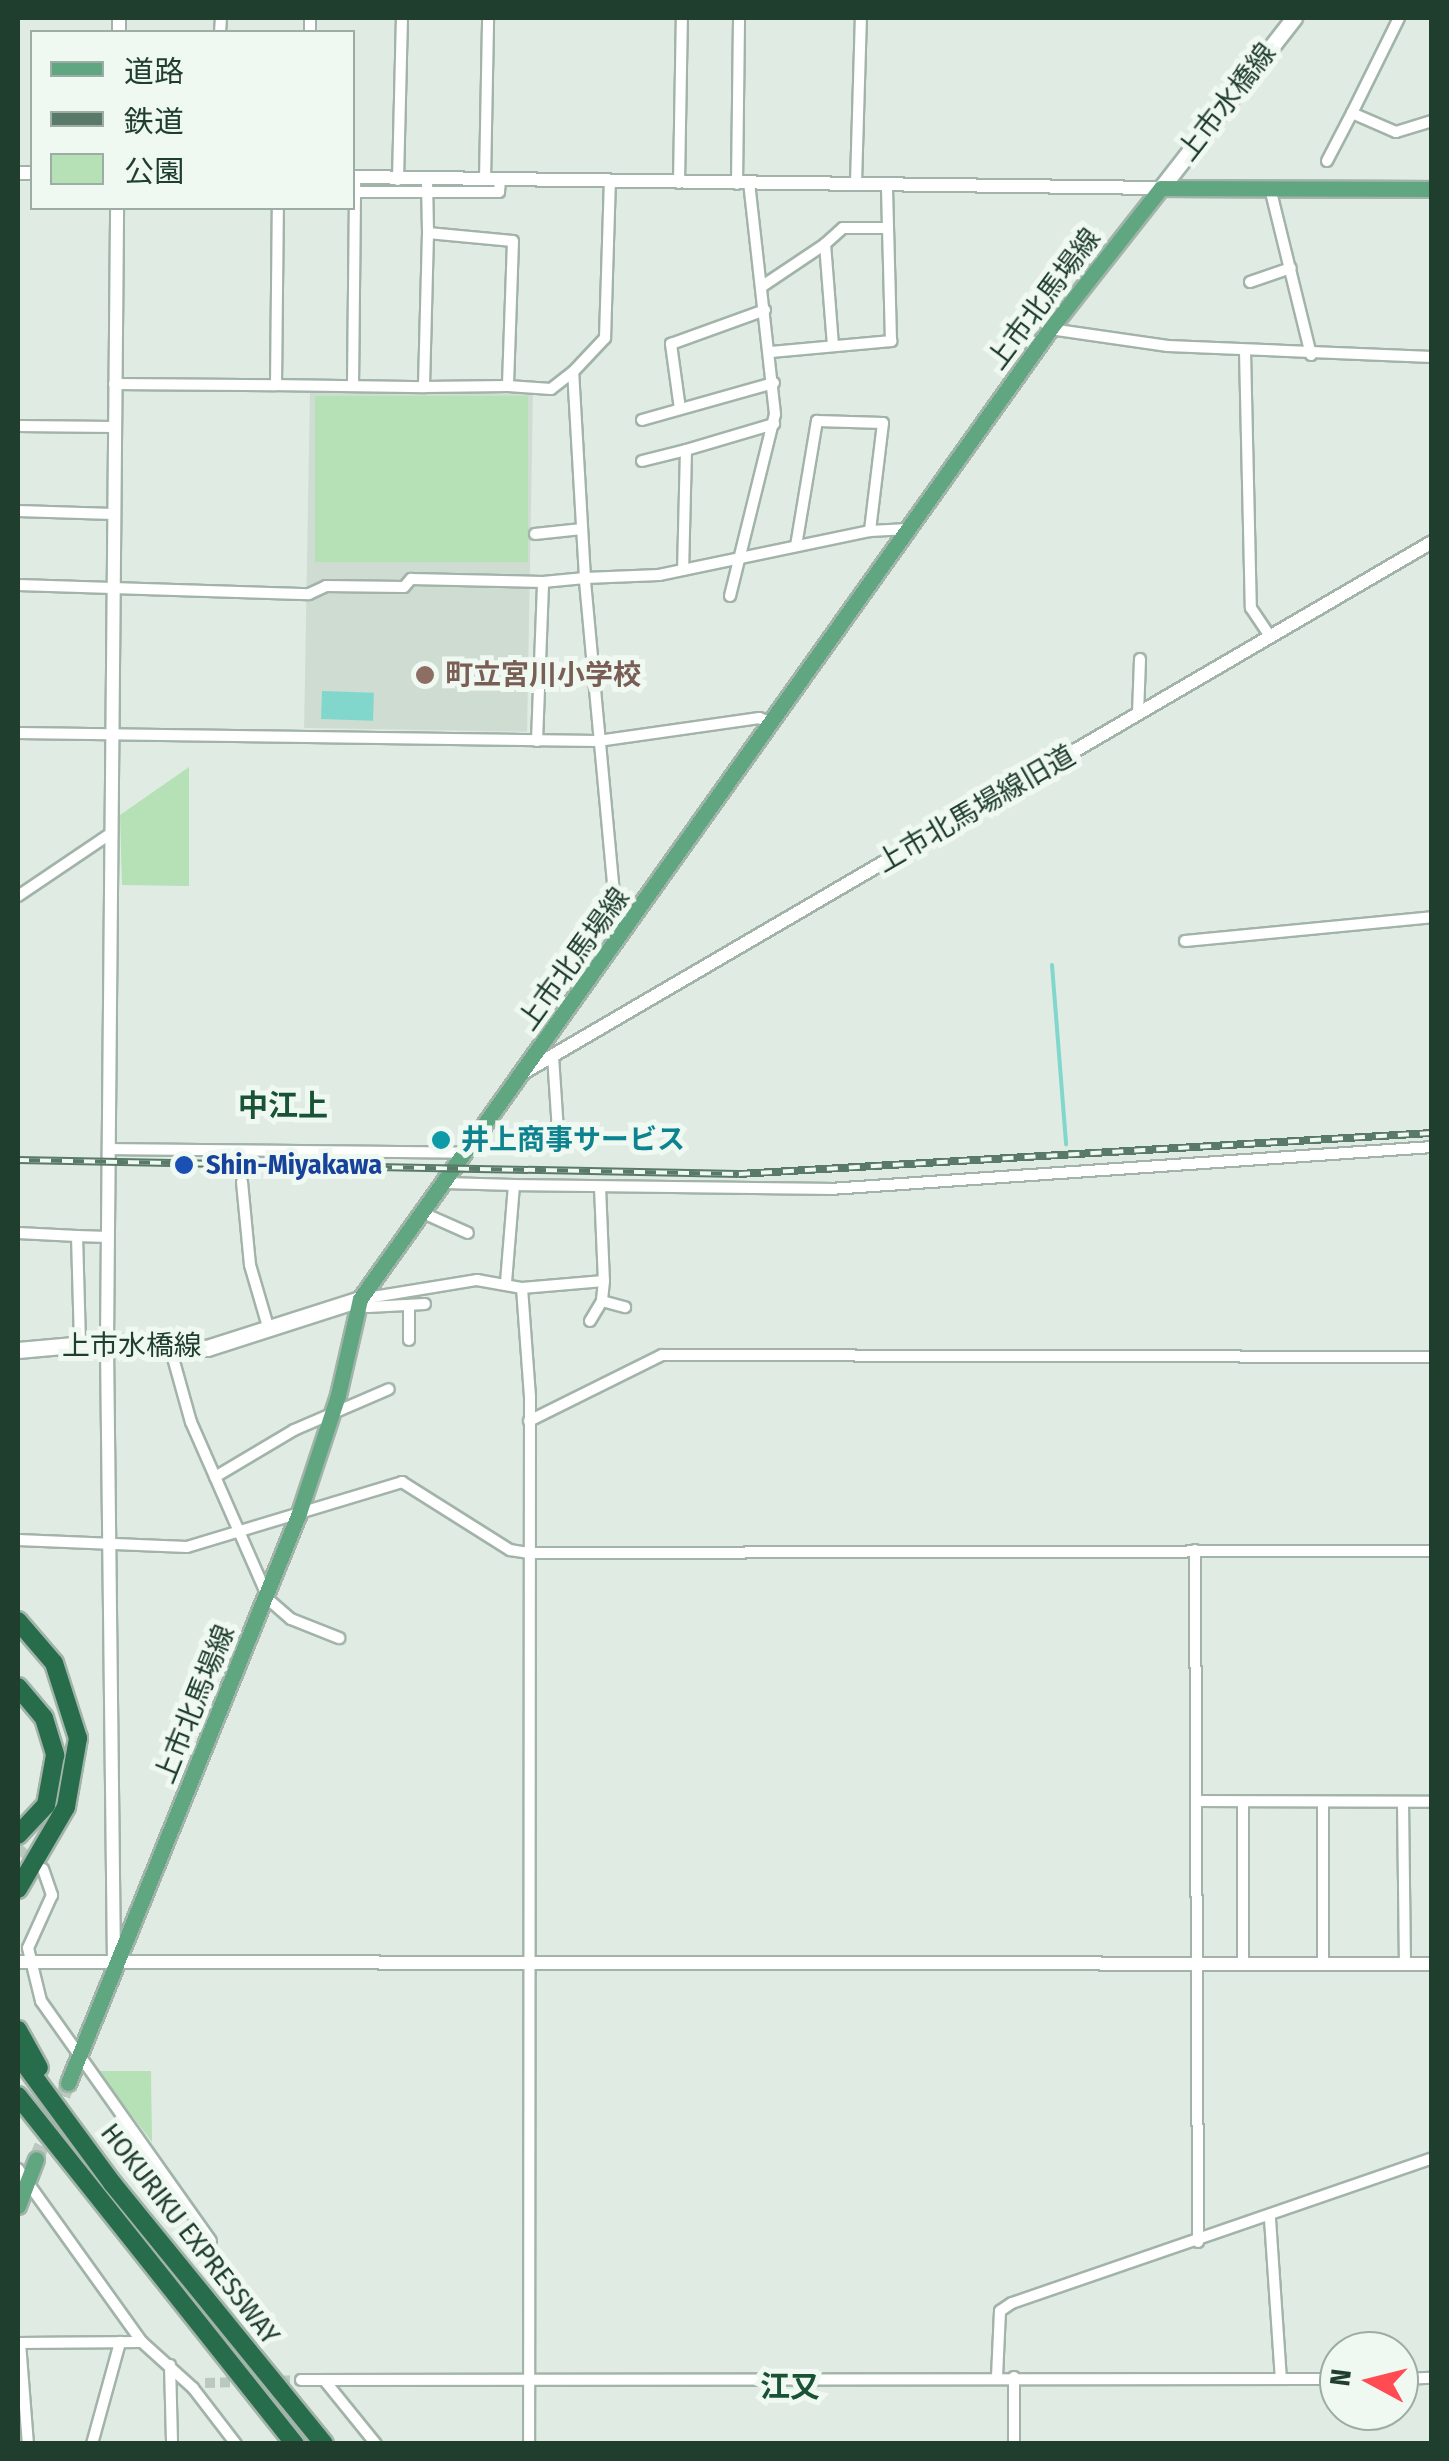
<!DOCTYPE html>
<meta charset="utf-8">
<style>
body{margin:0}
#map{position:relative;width:1449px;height:2461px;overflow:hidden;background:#e0ece3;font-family:"Fira Sans Condensed","Noto Sans JP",sans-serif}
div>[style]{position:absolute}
.built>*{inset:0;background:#cedcd1;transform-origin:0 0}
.green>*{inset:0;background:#b6e0b6;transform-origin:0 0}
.water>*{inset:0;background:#82d7cc;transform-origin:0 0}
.stream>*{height:4px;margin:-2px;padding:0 2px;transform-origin:2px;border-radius:2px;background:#82d7cc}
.minor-tunnel>*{height:10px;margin-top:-5px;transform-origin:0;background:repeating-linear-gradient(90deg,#b9c9bf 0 10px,transparent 0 15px)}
.primary-tunnel>*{height:15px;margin-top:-7.5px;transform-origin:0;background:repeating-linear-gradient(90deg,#b9c9bf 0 15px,transparent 0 23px)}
.roads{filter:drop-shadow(2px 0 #a2b4a9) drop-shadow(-2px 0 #a2b4a9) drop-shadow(0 2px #a2b4a9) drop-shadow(0 -2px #a2b4a9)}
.minor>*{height:10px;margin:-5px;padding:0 5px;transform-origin:5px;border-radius:5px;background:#fff}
.tertiary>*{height:12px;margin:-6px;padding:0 6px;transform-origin:6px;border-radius:6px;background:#fff}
.secondary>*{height:15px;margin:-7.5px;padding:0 7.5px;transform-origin:7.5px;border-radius:7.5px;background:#fff}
.primary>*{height:15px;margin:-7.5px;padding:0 7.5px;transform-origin:7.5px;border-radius:7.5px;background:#60a680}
.motorway>*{height:18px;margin:-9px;padding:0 9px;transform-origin:9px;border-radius:9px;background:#286d4b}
.rail>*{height:8px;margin-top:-4px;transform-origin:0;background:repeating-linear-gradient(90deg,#f0f8f2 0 11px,#597a68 0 22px);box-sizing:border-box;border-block:2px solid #597a68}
.dots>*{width:28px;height:28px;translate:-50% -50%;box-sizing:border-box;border:5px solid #f0f8f2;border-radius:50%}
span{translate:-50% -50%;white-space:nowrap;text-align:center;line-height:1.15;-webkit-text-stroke:10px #f0f8f2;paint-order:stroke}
.street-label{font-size:28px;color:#1f3e2d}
.education-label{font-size:28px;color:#785e54;font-weight:700}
.left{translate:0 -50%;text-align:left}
.culture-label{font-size:28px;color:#0d838f;font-weight:700}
.transit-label{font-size:28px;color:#164399;font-weight:700}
.neighbourhood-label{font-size:30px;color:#195234;font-weight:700}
.frame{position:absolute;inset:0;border:20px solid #1f3e2d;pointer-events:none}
.legend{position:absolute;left:30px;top:30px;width:325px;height:180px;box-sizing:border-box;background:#f0f8f2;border:2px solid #9caea3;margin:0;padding:12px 18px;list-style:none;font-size:30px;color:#1f3e2d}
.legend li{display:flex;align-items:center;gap:20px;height:50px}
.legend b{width:50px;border:2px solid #9caea3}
.north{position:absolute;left:1319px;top:2331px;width:100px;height:100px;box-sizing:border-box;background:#f0f8f2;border:2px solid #9caea3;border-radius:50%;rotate:277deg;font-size:28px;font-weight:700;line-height:40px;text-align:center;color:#1f3e2d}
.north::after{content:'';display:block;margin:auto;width:35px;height:45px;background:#ff4b51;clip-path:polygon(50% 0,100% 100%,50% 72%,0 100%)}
</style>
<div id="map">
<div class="built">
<div style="left:310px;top:390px;width:223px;height:338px;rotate:1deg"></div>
</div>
<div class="green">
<div style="left:315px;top:396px;width:213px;height:166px"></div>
<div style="clip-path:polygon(189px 767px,189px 886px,122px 885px,120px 815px)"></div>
<div style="clip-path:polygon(98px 2071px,151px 2071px,152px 2142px)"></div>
</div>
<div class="water">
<div style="left:322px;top:691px;width:52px;height:28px;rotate:2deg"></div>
</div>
<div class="stream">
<div style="left:1052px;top:965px;width:180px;rotate:85.5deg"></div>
</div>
<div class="minor-tunnel">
<div style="left:18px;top:1848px;width:21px;rotate:41deg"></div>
<div style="left:205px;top:2383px;width:96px;rotate:-1.8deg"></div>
</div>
<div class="primary-tunnel">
<div style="left:36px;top:2159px;width:82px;rotate:-67.2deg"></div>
</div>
<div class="roads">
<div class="minor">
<div style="left:1399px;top:18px;width:106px;rotate:116.3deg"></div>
<div style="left:1352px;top:113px;width:48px;rotate:23.4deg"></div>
<div style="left:1396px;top:132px;width:38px;rotate:-17deg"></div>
<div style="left:220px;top:32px;width:14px;rotate:-86deg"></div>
<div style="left:310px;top:32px;width:14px;rotate:-90deg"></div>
<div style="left:1327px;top:161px;width:54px;rotate:-62.5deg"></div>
<div style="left:398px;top:180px;width:162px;rotate:-88.6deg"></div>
<div style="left:427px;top:180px;width:53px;rotate:88.9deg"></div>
<div style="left:428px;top:233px;width:85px;rotate:5.4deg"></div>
<div style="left:513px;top:241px;width:145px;rotate:92deg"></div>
<div style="left:508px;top:386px;width:43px;rotate:4deg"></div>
<div style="left:551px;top:389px;width:28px;rotate:-38deg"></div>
<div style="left:485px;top:180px;width:162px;rotate:-88.9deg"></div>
<div style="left:679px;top:183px;width:165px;rotate:-89deg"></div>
<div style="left:856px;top:183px;width:165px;rotate:-88.3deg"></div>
<div style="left:737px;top:184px;width:166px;rotate:-89.3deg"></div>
<div style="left:1270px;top:188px;width:172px;rotate:76.2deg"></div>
<div style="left:352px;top:192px;width:147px"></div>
<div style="left:499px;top:192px;width:12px;rotate:-85deg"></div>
<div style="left:428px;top:233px;width:154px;rotate:91.5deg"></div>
<div style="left:424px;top:387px;width:84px;rotate:-0.7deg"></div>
<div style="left:825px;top:244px;width:24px;rotate:-42deg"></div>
<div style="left:843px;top:228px;width:43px"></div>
<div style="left:1250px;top:282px;width:43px;rotate:-18.9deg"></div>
<div style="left:764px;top:285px;width:73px;rotate:-33.9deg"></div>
<div style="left:825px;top:244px;width:102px;rotate:85.5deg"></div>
<div style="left:1050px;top:329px;width:119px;rotate:8.2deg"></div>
<div style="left:1168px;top:346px;width:264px;rotate:2.4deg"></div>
<div style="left:1245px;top:351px;width:257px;rotate:88.7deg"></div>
<div style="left:1251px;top:608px;width:34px;rotate:56deg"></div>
<div style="left:771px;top:352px;width:121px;rotate:-5.2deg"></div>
<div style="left:891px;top:341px;width:157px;rotate:-91.5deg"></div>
<div style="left:114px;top:384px;width:162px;rotate:0.4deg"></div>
<div style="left:276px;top:385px;width:177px;rotate:-89.4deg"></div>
<div style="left:276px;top:385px;width:148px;rotate:0.8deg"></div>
<div style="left:353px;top:385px;width:208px;rotate:-89.4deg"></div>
<div style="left:680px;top:409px;width:66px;rotate:-97.9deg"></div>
<div style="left:671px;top:344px;width:100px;rotate:-19.9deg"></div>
<div style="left:642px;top:420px;width:137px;rotate:-15.7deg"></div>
<div style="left:18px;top:426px;width:96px;rotate:0.6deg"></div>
<div style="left:686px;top:450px;width:92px;rotate:-16.5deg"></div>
<div style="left:642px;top:461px;width:45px;rotate:-14deg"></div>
<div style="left:686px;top:450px;width:120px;rotate:91.4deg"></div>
<div style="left:18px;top:511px;width:95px;rotate:1.8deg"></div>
<div style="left:535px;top:534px;width:47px;rotate:-6.1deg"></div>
<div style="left:796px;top:546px;width:127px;rotate:-80.5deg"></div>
<div style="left:817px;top:421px;width:66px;rotate:1.7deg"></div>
<div style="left:883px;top:423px;width:109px;rotate:96.9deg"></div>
<div style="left:18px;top:585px;width:291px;rotate:1.8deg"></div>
<div style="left:309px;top:594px;width:19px;rotate:-25deg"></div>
<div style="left:326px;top:586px;width:78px;rotate:0.7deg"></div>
<div style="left:404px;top:587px;width:11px;rotate:-49deg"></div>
<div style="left:411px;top:579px;width:132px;rotate:1.3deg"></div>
<div style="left:730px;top:596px;width:187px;rotate:-76.1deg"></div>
<div style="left:775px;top:414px;width:231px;rotate:-96.4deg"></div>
<div style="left:1138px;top:714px;width:55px;rotate:-87.9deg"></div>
<div style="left:18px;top:733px;width:580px;rotate:0.79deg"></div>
<div style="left:598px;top:741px;width:163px;rotate:-8.1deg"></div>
<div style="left:759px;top:718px;width:14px;rotate:21deg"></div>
<div style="left:537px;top:741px;width:159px;rotate:-87.8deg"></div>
<div style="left:543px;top:582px;width:42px;rotate:-5.4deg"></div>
<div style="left:585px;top:578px;width:206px;rotate:-93.3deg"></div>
<div style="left:573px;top:372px;width:47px;rotate:-46.7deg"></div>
<div style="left:605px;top:338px;width:156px;rotate:-88.2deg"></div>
<div style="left:18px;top:896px;width:111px;rotate:-34deg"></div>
<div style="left:618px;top:937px;width:361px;rotate:-95.3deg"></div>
<div style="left:585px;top:578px;width:74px;rotate:-2.3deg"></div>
<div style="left:659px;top:575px;width:216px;rotate:-11.8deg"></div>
<div style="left:870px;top:531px;width:38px;rotate:-3deg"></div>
<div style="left:1185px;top:941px;width:248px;rotate:-5.5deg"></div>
<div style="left:553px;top:1056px;width:90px;rotate:86.2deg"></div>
<div style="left:108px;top:1149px;width:359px;rotate:0.6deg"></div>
<div style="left:242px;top:1182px;width:83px;rotate:84.5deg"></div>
<div style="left:250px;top:1265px;width:68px;rotate:73.7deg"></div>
<div style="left:445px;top:1183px;width:69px;rotate:1.7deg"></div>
<div style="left:514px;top:1185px;width:98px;rotate:94.7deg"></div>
<div style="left:514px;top:1185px;width:316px;rotate:0.7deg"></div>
<div style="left:830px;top:1189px;width:603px;rotate:-3.99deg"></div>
<div style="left:600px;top:1187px;width:94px;rotate:87.6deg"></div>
<div style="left:423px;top:1213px;width:49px;rotate:24deg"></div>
<div style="left:18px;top:1233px;width:59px;rotate:2.9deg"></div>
<div style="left:522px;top:1288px;width:82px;rotate:-4.9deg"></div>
<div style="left:604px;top:1281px;width:20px;rotate:96deg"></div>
<div style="left:602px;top:1301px;width:24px;rotate:15deg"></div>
<div style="left:360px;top:1299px;width:11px;rotate:45deg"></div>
<div style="left:368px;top:1307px;width:57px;rotate:-3deg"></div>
<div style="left:361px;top:1299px;width:118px;rotate:-9.3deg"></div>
<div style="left:477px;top:1280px;width:46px;rotate:10.1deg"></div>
<div style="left:522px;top:1288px;width:109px;rotate:85.8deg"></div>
<div style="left:530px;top:1397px;width:1047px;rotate:90.05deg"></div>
<div style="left:409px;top:1305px;width:35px;rotate:90deg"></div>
<div style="left:590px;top:1321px;width:23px;rotate:-59deg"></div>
<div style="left:80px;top:1343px;width:107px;rotate:-91.6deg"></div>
<div style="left:77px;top:1236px;width:31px;rotate:2deg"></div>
<div style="left:170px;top:1347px;width:78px;rotate:74.4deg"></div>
<div style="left:191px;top:1422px;width:194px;rotate:66.3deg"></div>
<div style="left:269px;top:1600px;width:29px;rotate:41deg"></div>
<div style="left:291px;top:1619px;width:52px;rotate:21.6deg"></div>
<div style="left:529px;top:1421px;width:148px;rotate:-26.4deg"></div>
<div style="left:662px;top:1355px;width:770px;rotate:0.15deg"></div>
<div style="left:215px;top:1477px;width:92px;rotate:-30.7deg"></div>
<div style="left:294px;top:1430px;width:103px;rotate:-23.3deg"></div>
<div style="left:18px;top:1540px;width:169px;rotate:2.4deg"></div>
<div style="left:187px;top:1547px;width:225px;rotate:-16.8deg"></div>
<div style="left:402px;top:1482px;width:128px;rotate:32.2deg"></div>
<div style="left:510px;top:1550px;width:19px;rotate:9deg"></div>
<div style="left:529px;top:1553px;width:903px;rotate:-0.13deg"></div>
<div style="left:1195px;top:1550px;width:692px;rotate:89.75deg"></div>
<div style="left:1200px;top:1801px;width:232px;rotate:0.2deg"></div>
<div style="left:1403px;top:1802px;width:162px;rotate:89.3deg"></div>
<div style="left:1243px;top:1803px;width:160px;rotate:90deg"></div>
<div style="left:1323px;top:1803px;width:160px;rotate:90deg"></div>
<div style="left:43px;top:1869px;width:28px;rotate:71deg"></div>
<div style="left:52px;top:1895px;width:58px;rotate:114.4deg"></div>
<div style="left:28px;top:1948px;width:55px;rotate:76.2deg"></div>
<div style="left:41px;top:2001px;width:294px;rotate:54.7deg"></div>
<div style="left:18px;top:2169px;width:213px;rotate:54.4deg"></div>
<div style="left:142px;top:2342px;width:69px;rotate:42deg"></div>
<div style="left:193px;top:2388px;width:71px;rotate:52.5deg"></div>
<div style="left:1270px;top:2219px;width:160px;rotate:86.1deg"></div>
<div style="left:18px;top:2343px;width:124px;rotate:-0.5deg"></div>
<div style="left:20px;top:2343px;width:101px;rotate:85.5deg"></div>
<div style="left:170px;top:2365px;width:79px;rotate:88.5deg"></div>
<div style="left:997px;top:2377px;width:66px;rotate:-87.4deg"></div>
<div style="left:1000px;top:2311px;width:14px;rotate:-34deg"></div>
<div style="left:1012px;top:2303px;width:444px;rotate:-19deg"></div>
<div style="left:1399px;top:2379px;width:33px;rotate:-2deg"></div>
<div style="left:301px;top:2380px;width:1038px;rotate:-0.06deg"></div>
<div style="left:325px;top:2381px;width:81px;rotate:51deg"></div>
<div style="left:92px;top:2444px;width:106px;rotate:-74.6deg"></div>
<div style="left:1014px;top:2444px;width:67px;rotate:-90deg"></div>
</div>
<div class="tertiary">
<div style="left:119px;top:32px;width:14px;rotate:-90deg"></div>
<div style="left:18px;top:173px;width:14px"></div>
<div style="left:352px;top:177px;width:809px;rotate:0.78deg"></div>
<div style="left:523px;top:1073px;width:1053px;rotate:-30.29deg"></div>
<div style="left:18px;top:1962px;width:1414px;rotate:0.08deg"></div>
<div style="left:114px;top:1963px;width:621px;rotate:-90.65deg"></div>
<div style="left:107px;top:1342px;width:1134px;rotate:-89.49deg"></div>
</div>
<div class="secondary">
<div style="left:1161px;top:188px;width:216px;rotate:-52deg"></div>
<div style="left:18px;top:1350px;width:89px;rotate:-5.1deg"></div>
<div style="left:107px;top:1342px;width:100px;rotate:3.4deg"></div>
<div style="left:207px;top:1348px;width:161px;rotate:-17.8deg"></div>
</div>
<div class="primary">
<div style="left:68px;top:2083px;width:615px;rotate:-67.94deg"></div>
<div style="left:299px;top:1513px;width:124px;rotate:-71.7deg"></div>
<div style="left:338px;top:1395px;width:98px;rotate:-77.1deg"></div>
<div style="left:360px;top:1299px;width:1190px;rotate:-54.57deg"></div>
<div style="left:1050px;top:329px;width:179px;rotate:-51.8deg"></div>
<div style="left:1161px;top:188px;width:271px;rotate:0.2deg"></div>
<div style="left:18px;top:2206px;width:50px;rotate:-69deg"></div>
</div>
<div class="motorway">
<div style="left:18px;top:1621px;width:55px;rotate:49.4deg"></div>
<div style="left:54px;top:1663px;width:79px;rotate:72.3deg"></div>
<div style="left:78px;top:1738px;width:70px;rotate:99.9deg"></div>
<div style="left:66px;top:1807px;width:95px;rotate:120.3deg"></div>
<div style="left:18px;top:1687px;width:40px;rotate:50deg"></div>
<div style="left:44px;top:1718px;width:39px;rotate:73deg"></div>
<div style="left:55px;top:1755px;width:51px;rotate:100.2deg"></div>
<div style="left:46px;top:1805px;width:41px;rotate:133deg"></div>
<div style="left:18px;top:2030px;width:43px;rotate:61.1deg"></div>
<div style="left:18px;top:2055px;width:159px;rotate:53.7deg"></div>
<div style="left:112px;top:2183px;width:336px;rotate:50.9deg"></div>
<div style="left:18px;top:2096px;width:445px;rotate:51.5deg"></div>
</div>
</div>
<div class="rail">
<div style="left:18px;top:1160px;width:721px;rotate:1.11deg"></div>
<div style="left:739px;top:1174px;width:694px;rotate:-3.39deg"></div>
</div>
<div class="dots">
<div style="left:425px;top:675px;background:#8d6e63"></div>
<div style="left:441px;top:1140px;background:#0f9aa8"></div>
<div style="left:184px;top:1165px;background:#1a4fb4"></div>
</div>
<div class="street-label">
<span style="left:1227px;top:102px;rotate:-52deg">上市水橋線</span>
<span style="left:1044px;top:299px;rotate:-53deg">上市北馬場線</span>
<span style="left:976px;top:809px;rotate:-30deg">上市北馬場線旧道</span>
<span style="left:574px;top:959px;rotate:-54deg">上市北馬場線</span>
<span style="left:132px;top:1346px">上市水橋線</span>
<span style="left:195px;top:1704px;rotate:-68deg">上市北馬場線</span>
<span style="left:190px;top:2234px;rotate:52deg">HOKURIKU EXPRESSWAY</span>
</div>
<div class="education-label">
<span class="left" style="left:445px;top:675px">町立宮川小学校</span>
</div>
<div class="culture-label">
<span class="left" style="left:461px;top:1140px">井上商事サービス</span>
</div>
<div class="transit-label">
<span class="left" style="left:206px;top:1165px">Shin-Miyakawa</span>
</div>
<div class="neighbourhood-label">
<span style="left:283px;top:1106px">中江上</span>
<span style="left:790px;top:2387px">江又</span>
</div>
<div class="frame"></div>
<ul class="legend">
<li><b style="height:12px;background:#60a680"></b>道路</li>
<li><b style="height:12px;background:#597a68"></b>鉄道</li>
<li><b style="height:28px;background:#b6e0b6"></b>公園</li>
</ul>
<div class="north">N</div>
</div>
